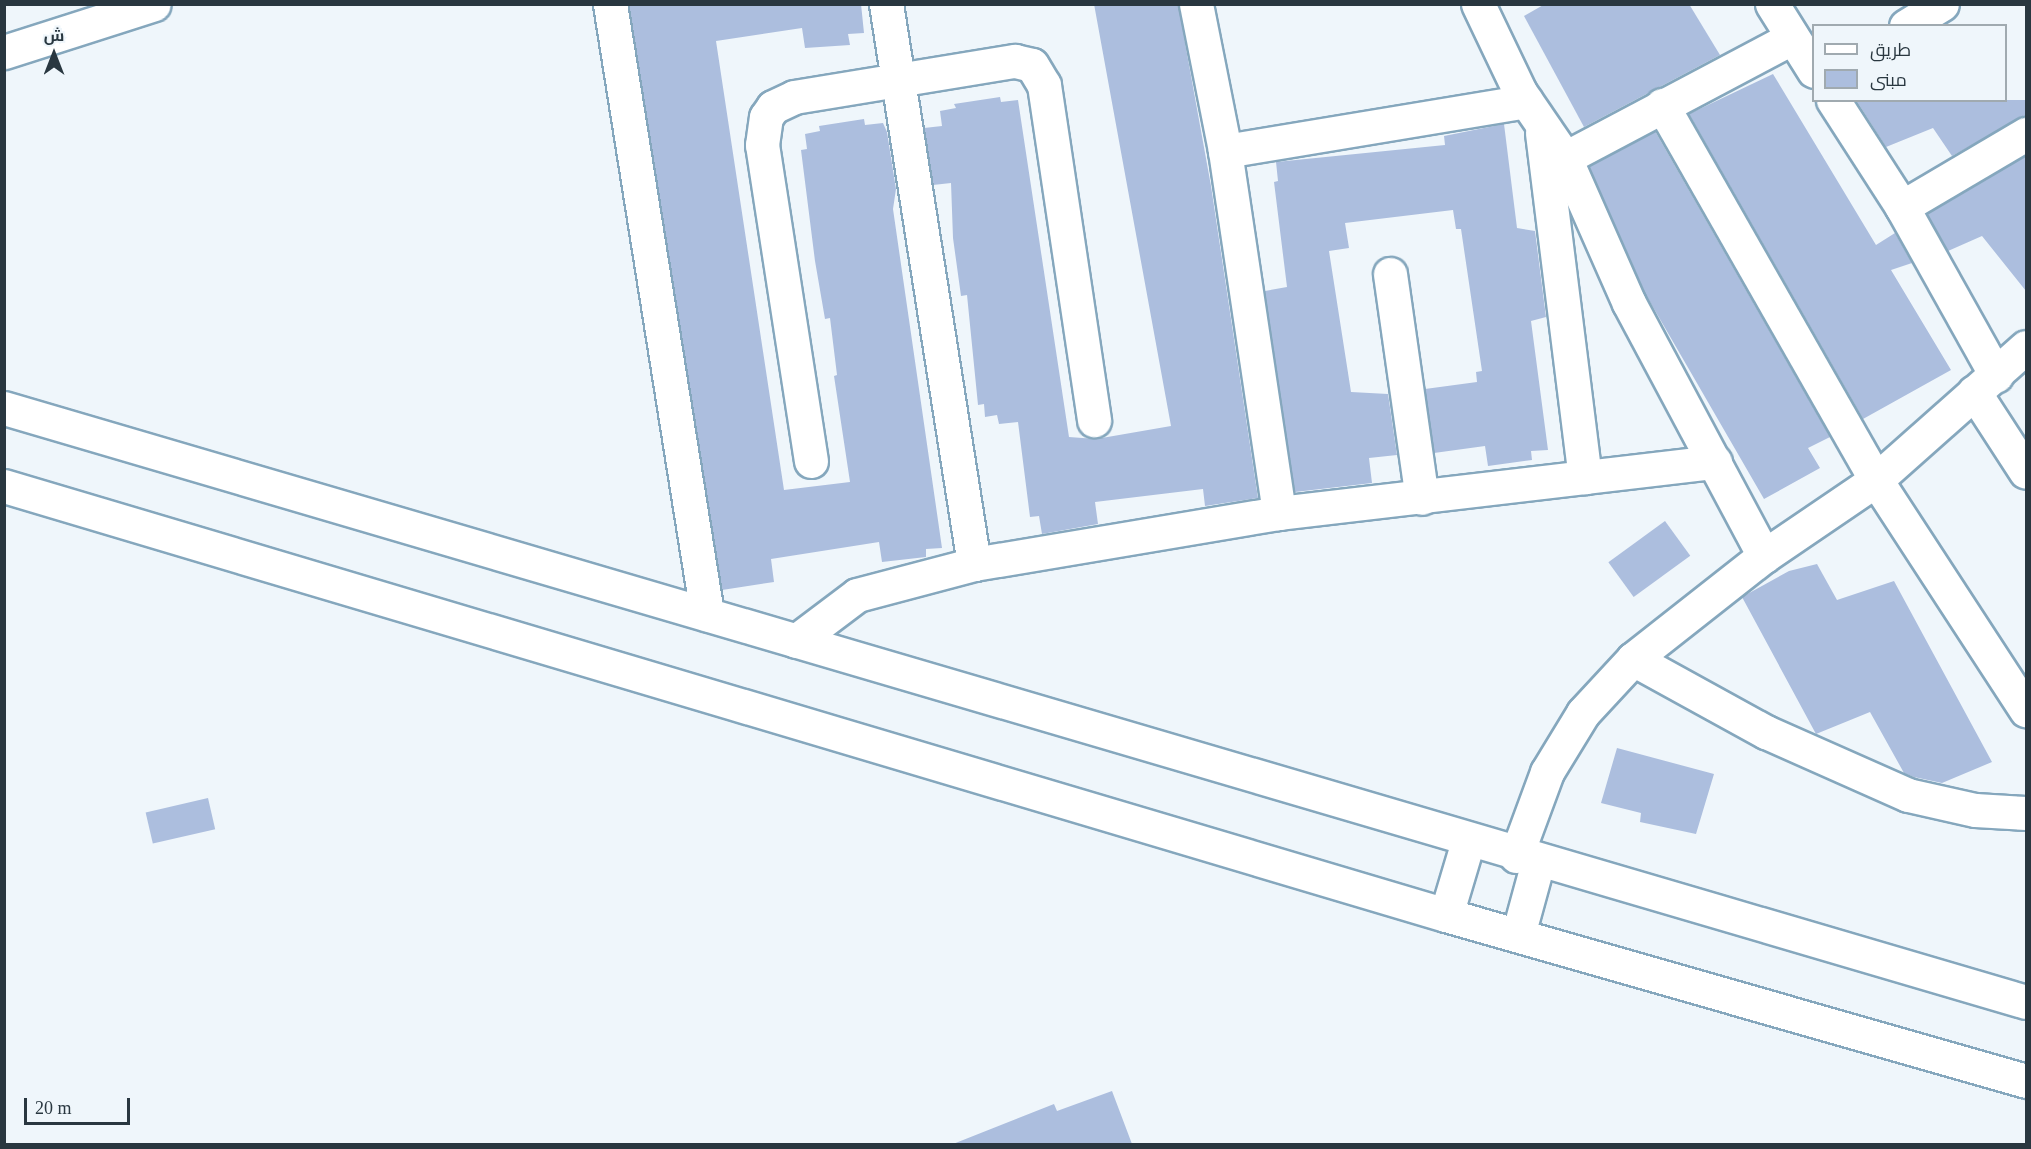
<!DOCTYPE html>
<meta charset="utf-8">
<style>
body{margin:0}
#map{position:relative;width:2031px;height:1149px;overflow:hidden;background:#eff6fb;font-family:"Times New Roman",Cairo,serif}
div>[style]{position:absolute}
.building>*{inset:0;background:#acbede;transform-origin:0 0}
.roads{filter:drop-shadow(2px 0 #85a7bd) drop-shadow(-2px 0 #85a7bd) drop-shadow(0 2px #85a7bd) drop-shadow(0 -2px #85a7bd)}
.minor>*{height:33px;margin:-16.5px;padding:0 16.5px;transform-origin:16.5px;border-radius:16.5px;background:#fff}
span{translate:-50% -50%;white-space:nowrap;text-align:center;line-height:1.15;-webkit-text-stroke:4.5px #eff6fb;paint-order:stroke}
.frame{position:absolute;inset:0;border:6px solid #293740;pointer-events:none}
.legend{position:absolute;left:1812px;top:24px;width:195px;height:78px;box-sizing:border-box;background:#eff6fb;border:2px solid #a0aab0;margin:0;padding:8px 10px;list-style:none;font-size:18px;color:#293740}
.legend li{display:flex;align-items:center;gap:12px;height:30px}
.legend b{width:30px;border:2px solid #a0aab0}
.north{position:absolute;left:24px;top:24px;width:60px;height:60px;-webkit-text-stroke:4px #eff6fb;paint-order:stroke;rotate:0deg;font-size:16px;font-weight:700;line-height:24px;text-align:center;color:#293740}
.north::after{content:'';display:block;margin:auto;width:21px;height:27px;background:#293740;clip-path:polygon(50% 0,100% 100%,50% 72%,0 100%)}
.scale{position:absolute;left:24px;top:1098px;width:106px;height:27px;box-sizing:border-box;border:3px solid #293740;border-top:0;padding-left:8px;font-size:18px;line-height:21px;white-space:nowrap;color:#293740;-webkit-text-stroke:4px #eff6fb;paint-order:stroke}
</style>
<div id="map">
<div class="building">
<div style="clip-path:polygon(629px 4px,861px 4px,864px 33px,848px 34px,850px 45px,805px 48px,802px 28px,716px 41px,784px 490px,850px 482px,834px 376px,837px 375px,830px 318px,825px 319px,815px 261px,801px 150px,807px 149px,805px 134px,820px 131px,819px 126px,864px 119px,865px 125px,883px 123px,887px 132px,896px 189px,893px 209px,942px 548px,926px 549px,926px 557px,882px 562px,879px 542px,771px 559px,774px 582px,722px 590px)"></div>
<div style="clip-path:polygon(1094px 4px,1178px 4px,1211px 186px,1258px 498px,1205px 506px,1203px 489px,1095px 502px,1098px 524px,1042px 534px,1039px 516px,1030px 517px,1018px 422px,999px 424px,997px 415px,985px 417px,984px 404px,978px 405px,967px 295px,961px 296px,953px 238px,951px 183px,933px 185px,924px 128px,942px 126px,940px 111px,956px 108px,954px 104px,1000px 97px,1001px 102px,1018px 100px,1069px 437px,1096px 439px,1171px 426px)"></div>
<div style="clip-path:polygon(1545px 4px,1689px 4px,1720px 55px,1584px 127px,1524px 16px)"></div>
<div style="clip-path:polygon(1773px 74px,1876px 245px,1895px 233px,1912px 263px,1891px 270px,1951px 370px,1863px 419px,1689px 114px)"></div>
<div style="clip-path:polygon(1856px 100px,2026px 100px,2026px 115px,1952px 156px,1933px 128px,1886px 147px)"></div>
<div style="clip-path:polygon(1504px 124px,1517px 228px,1535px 231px,1546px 317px,1531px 321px,1548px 450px,1531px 451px,1532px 460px,1488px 466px,1485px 446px,1434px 453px,1425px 389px,1477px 382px,1476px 372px,1482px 371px,1461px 229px,1456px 229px,1453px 210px,1345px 223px,1349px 248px,1329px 251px,1351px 392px,1388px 394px,1397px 455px,1369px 458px,1372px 483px,1295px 492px,1265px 291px,1287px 287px,1274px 182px,1278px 181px,1276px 162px,1445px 145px,1444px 136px)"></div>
<div style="clip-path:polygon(1655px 131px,1830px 437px,1808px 448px,1820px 468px,1764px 499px,1646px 295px,1589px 166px)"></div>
<div style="clip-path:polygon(2026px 155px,2026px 291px,1982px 236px,1948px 251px,1927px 214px)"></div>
<div style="left:1665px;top:521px;width:43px;height:70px;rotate:54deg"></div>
<div style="clip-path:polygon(1817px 564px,1837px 600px,1894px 581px,1992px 762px,1942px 783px,1914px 777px,1904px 773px,1870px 712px,1816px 734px,1742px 597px,1789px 571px)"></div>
<div style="clip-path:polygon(1617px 748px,1714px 774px,1696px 834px,1640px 822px,1641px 813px,1601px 803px)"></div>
<div style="left:208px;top:798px;width:32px;height:64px;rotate:77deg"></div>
<div style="clip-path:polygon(1112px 1091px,1132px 1144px,953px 1144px,1054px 1104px,1057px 1111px)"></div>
</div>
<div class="roads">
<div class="minor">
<div style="left:610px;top:4px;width:618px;rotate:80.96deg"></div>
<div style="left:886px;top:4px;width:567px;rotate:81.07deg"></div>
<div style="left:1196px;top:4px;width:150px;rotate:78.8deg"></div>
<div style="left:1225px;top:151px;width:366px;rotate:81.5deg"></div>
<div style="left:1478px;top:4px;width:98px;rotate:64.5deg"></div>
<div style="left:1520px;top:92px;width:80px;rotate:55.7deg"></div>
<div style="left:1565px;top:158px;width:158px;rotate:66.2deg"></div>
<div style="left:1629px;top:303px;width:287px;rotate:61.9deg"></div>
<div style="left:1772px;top:4px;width:79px;rotate:57.9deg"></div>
<div style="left:1906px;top:26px;width:42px;rotate:-31.4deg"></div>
<div style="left:4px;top:52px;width:157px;rotate:-17.7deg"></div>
<div style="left:1833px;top:100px;width:127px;rotate:57.2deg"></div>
<div style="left:1902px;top:207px;width:193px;rotate:60.8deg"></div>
<div style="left:1662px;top:105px;width:432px;rotate:60.3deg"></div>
<div style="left:1876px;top:480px;width:275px;rotate:56.9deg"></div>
<div style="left:1542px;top:133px;width:347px;rotate:82.9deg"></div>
<div style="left:1225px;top:151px;width:305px;rotate:-9.4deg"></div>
<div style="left:1565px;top:158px;width:257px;rotate:-27.9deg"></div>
<div style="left:1902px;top:207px;width:144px;rotate:-30.5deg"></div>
<div style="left:1390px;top:274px;width:226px;rotate:81.9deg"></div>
<div style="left:1974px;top:392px;width:95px;rotate:57deg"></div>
<div style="left:4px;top:408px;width:2107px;rotate:16.37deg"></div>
<div style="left:811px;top:461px;width:320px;rotate:-98.8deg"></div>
<div style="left:762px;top:145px;width:28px;rotate:-82deg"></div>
<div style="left:766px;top:117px;width:12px;rotate:-55deg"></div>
<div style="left:773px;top:107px;width:23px;rotate:-25deg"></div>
<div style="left:794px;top:97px;width:224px;rotate:-9.3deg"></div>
<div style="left:1015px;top:61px;width:17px;rotate:13deg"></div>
<div style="left:1032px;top:65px;width:23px;rotate:59deg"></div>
<div style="left:1044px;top:85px;width:339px;rotate:81.5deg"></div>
<div style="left:4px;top:486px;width:1504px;rotate:16.57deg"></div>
<div style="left:1446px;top:915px;width:603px;rotate:15.97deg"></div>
<div style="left:796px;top:641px;width:76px;rotate:-37deg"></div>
<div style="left:857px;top:595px;width:121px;rotate:-14.8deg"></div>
<div style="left:974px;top:564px;width:309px;rotate:-9.5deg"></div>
<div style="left:1279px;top:513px;width:439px;rotate:-6.7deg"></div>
<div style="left:1633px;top:659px;width:152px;rotate:28.8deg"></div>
<div style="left:1766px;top:732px;width:155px;rotate:23.9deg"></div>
<div style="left:1908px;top:795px;width:69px;rotate:12.6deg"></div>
<div style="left:1975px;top:810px;width:51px;rotate:3.4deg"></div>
<div style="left:1516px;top:856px;width:90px;rotate:-69.7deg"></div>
<div style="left:1547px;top:772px;width:69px;rotate:-58.6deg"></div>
<div style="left:1583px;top:713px;width:74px;rotate:-47.2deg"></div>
<div style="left:1633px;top:659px;width:167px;rotate:-38.2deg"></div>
<div style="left:1764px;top:556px;width:135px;rotate:-34.2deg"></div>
<div style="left:1876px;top:480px;width:200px;rotate:-41.6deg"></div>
<div style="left:1446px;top:915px;width:77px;rotate:-73.4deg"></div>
<div style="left:1518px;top:935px;width:76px;rotate:-74.7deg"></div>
</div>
</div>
<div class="frame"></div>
<ul class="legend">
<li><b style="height:8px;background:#fff"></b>طريق</li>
<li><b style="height:16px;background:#acbede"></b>مبنى</li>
</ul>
<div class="north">ش</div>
<div class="scale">20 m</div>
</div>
